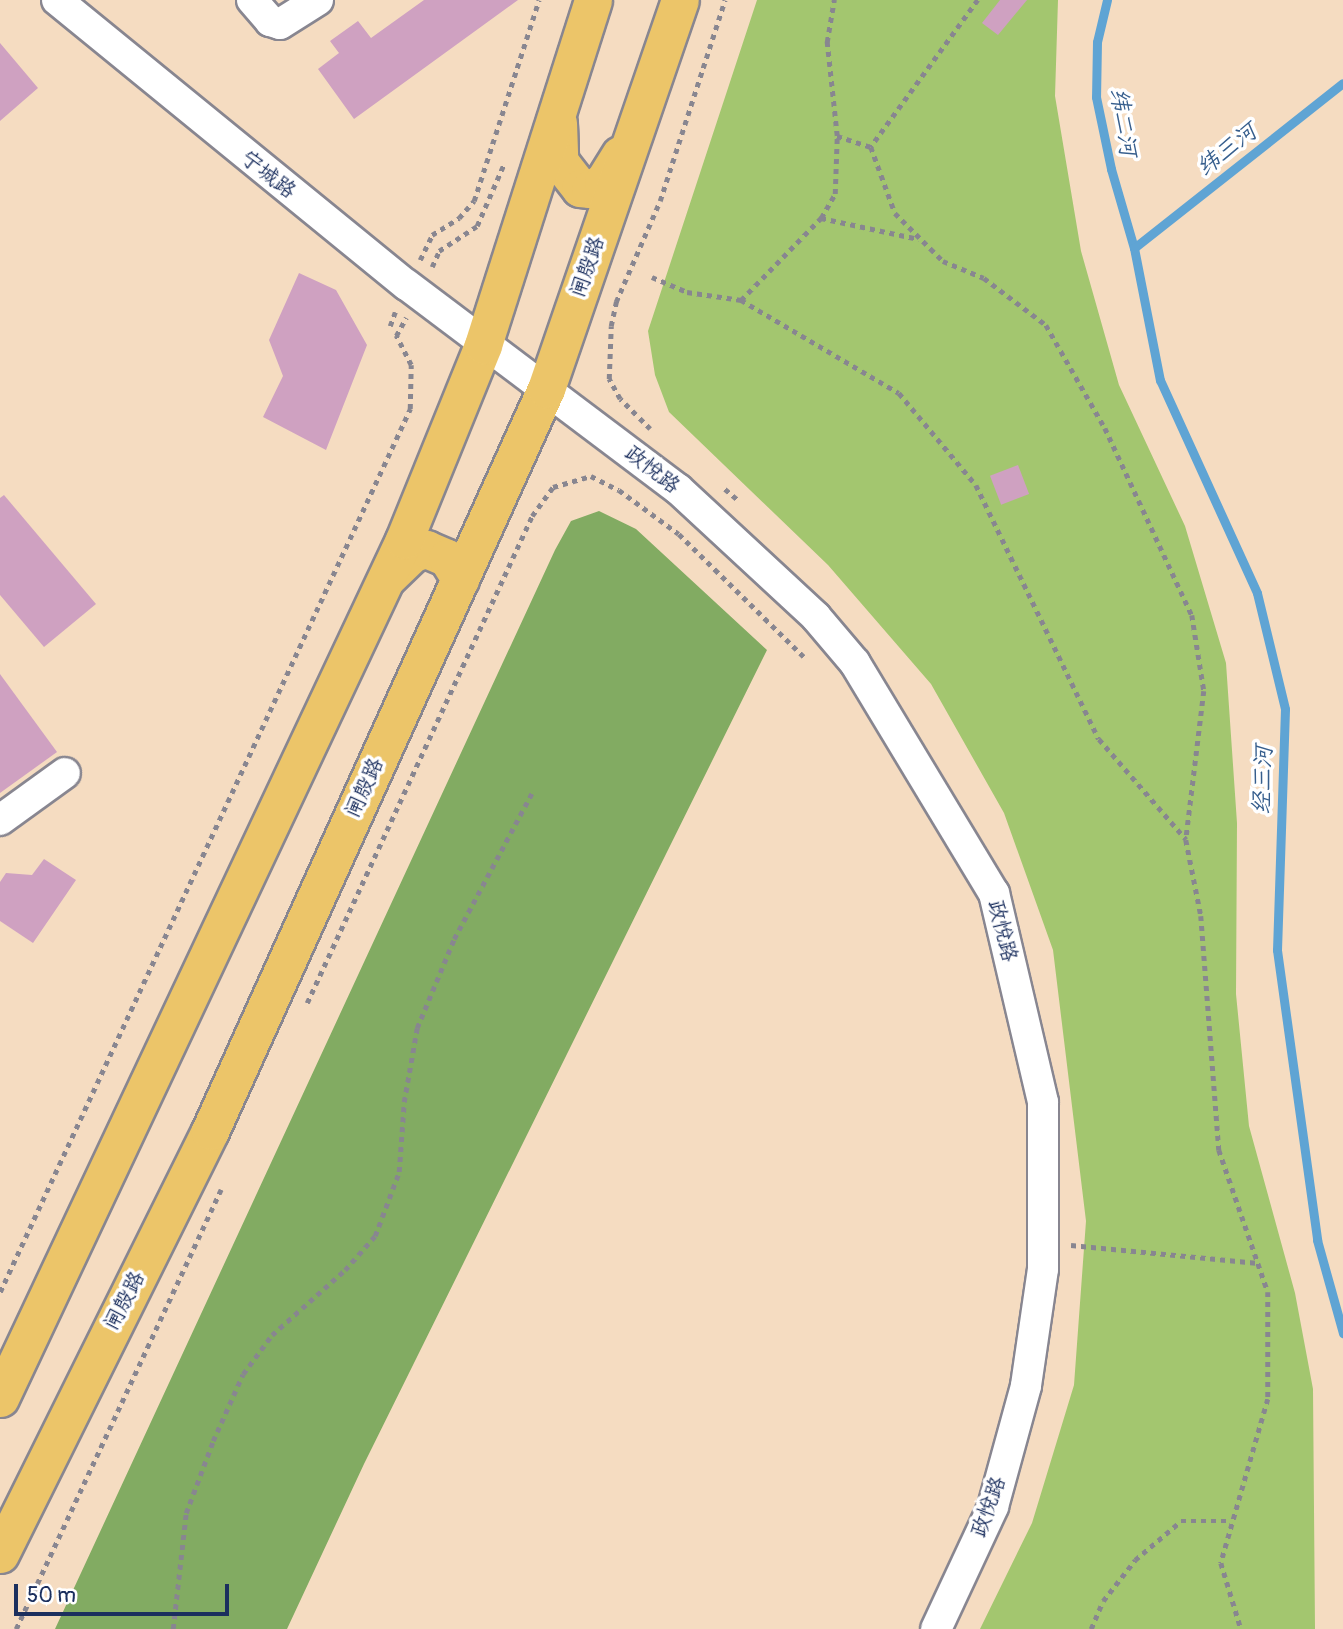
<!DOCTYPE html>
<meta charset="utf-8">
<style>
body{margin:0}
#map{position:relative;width:1343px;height:1629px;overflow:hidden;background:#f5dcc1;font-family:Pangolin,"LXGW WenKai TC",sans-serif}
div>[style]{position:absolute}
.green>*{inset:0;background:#a3c66f}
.forest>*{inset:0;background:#82ab62}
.stream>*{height:9px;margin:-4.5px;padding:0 4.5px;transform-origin:4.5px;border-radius:4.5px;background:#5fa4d4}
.building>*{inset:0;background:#cfa1c1;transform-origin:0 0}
.path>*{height:4.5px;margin-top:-2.25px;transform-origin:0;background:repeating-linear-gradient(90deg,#888690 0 5px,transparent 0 10px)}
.roads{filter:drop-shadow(2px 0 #888690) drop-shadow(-2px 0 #888690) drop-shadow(0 2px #888690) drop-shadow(0 -2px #888690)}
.minor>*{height:30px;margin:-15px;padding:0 15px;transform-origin:15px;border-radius:15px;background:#fff}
.major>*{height:37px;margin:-18.5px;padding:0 18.5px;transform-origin:18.5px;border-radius:18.5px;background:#ecc569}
span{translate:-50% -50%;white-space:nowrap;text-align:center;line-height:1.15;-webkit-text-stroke:7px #fff;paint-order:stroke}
.street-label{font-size:21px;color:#1b2f5e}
.water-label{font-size:23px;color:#365e8d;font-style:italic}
.scale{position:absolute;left:14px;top:1584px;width:215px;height:32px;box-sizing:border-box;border:4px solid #1b2f5e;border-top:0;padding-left:9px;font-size:21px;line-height:24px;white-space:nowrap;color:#1b2f5e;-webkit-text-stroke:5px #fff;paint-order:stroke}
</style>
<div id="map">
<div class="green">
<div style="clip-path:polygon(757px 0,1058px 0,1055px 96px,1081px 251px,1119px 385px,1185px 526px,1226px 663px,1237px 823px,1236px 994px,1249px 1126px,1295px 1293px,1313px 1389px,1315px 1629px,980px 1629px,1032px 1523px,1074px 1385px,1086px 1221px,1053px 950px,1004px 813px,931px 684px,828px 565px,669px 412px,655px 375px,648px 331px)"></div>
</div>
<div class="forest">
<div style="clip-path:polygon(599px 511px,636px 529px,767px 650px,364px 1464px,287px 1629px,55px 1629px,555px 550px,571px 521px)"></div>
</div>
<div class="stream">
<div style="left:1107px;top:0;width:43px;rotate:103.4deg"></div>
<div style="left:1097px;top:42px;width:55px;rotate:91deg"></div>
<div style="left:1096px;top:97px;width:74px;rotate:78.2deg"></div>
<div style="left:1111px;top:169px;width:82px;rotate:73.8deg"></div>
<div style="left:1134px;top:248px;width:135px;rotate:78.9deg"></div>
<div style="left:1160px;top:380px;width:234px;rotate:65.5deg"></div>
<div style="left:1257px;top:593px;width:119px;rotate:76.4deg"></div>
<div style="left:1285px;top:709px;width:241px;rotate:91.9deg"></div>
<div style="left:1277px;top:950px;width:293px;rotate:82.1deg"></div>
<div style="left:1317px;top:1240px;width:97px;rotate:74.4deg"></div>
<div style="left:1134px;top:248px;width:266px;rotate:-38.3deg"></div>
</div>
<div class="building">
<div style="clip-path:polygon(424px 0,518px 0,354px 119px,318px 69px,339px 53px,330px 41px,358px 21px,371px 38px)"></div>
<div style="clip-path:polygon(1000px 0,1027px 0,998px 35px,982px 23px)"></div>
<div style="clip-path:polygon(0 43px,38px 88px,0 121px)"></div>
<div style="clip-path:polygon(299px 273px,336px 290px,367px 345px,326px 450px,263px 417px,283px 376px,269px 340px)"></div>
<div style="left:1018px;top:465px;width:31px;height:30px;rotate:69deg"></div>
<div style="clip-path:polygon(4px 495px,96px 604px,44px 647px,0 595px,0 498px)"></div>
<div style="clip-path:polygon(0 674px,57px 752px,0 793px)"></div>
<div style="clip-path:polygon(44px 859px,76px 880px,33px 943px,0 921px,0 882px,6px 873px,32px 875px)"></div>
</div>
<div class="path">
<div style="left:978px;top:0;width:182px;rotate:126.1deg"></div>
<div style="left:871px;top:147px;width:70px;rotate:70deg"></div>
<div style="left:895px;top:213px;width:68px;rotate:45deg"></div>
<div style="left:943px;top:261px;width:44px;rotate:22.5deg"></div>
<div style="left:984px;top:278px;width:78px;rotate:37.2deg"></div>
<div style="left:1046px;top:325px;width:119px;rotate:60.2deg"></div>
<div style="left:1105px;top:428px;width:206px;rotate:65.1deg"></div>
<div style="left:1192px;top:615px;width:77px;rotate:81deg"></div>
<div style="left:1204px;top:691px;width:150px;rotate:96.9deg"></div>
<div style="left:1186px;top:840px;width:77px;rotate:78.8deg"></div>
<div style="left:1201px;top:916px;width:235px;rotate:85.6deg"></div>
<div style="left:1219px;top:1150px;width:150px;rotate:71deg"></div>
<div style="left:1268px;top:1292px;width:107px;rotate:90deg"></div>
<div style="left:1268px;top:1399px;width:171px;rotate:106deg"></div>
<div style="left:1221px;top:1563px;width:69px;rotate:73.1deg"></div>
<div style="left:837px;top:136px;width:36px;rotate:18deg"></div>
<div style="left:821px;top:218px;width:100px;rotate:12.1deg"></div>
<div style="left:420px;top:260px;width:28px;rotate:-64deg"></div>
<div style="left:432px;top:235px;width:32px;rotate:-32deg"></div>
<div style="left:459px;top:218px;width:23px;rotate:-49deg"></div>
<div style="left:474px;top:201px;width:211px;rotate:-72.1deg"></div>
<div style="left:432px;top:267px;width:17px;rotate:-66deg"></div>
<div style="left:439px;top:251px;width:45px;rotate:-33.3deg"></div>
<div style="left:477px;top:226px;width:68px;rotate:-66.5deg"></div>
<div style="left:652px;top:277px;width:38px;rotate:23deg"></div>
<div style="left:687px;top:292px;width:55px;rotate:8.4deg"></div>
<div style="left:741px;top:300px;width:115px;rotate:-45.7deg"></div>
<div style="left:821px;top:218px;width:28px;rotate:-60deg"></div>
<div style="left:835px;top:194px;width:58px;rotate:-88deg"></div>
<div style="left:837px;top:136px;width:95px;rotate:-96.1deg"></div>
<div style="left:827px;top:42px;width:43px;rotate:-80.5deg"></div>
<div style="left:741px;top:300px;width:183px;rotate:30.5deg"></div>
<div style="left:899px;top:393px;width:120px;rotate:50.1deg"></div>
<div style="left:976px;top:485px;width:282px;rotate:64.2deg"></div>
<div style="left:1099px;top:739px;width:133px;rotate:49deg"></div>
<div style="left:390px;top:326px;width:15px;rotate:-70deg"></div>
<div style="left:650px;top:429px;width:42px;rotate:-135deg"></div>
<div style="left:620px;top:399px;width:23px;rotate:-119deg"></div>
<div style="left:609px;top:379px;width:53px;rotate:-87.8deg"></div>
<div style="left:611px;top:326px;width:25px;rotate:-78deg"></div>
<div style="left:616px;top:302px;width:110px;rotate:-66.5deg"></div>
<div style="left:660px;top:201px;width:211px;rotate:-72.1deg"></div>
<div style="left:725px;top:489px;width:17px;rotate:40deg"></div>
<div style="left:307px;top:1003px;width:536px;rotate:-65.2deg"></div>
<div style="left:532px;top:516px;width:36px;rotate:-54deg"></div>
<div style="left:553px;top:487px;width:40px;rotate:-16deg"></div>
<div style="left:591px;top:476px;width:31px;rotate:27deg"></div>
<div style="left:619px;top:490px;width:74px;rotate:36.3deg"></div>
<div style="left:679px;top:534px;width:175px;rotate:44.5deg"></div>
<div style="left:1071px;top:1245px;width:188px;rotate:5.5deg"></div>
<div style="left:0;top:1292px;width:974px;rotate:-65.09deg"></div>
<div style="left:410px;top:409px;width:44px;rotate:-88.7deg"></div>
<div style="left:411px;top:365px;width:33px;rotate:-117deg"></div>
<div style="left:396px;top:336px;width:21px;rotate:-61deg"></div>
<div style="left:16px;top:1629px;width:485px;rotate:-65deg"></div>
<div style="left:173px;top:1629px;width:117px;rotate:-83.6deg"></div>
<div style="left:186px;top:1513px;width:77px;rotate:-69.4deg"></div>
<div style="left:213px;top:1441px;width:73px;rotate:-65.9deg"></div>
<div style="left:243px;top:1374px;width:49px;rotate:-53.4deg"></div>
<div style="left:272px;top:1335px;width:98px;rotate:-41.7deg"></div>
<div style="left:345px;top:1270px;width:45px;rotate:-48.6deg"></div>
<div style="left:375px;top:1236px;width:68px;rotate:-69.4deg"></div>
<div style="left:399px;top:1172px;width:70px;rotate:-85.9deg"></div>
<div style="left:404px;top:1102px;width:75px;rotate:-80deg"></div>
<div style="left:417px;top:1028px;width:96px;rotate:-67.4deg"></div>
<div style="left:454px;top:939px;width:168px;rotate:-61.9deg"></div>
<div style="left:1091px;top:1629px;width:30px;rotate:-67deg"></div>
<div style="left:1103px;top:1601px;width:52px;rotate:-52deg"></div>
<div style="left:1135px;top:1560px;width:60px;rotate:-40.3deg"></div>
<div style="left:1181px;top:1521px;width:50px"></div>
</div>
<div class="roads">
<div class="minor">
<div style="left:57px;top:0;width:451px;rotate:39.2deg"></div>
<div style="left:407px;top:285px;width:339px;rotate:37deg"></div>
<div style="left:678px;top:489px;width:188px;rotate:42.8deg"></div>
<div style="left:816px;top:617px;width:60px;rotate:49.7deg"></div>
<div style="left:855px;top:663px;width:269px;rotate:58.9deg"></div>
<div style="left:994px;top:893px;width:215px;rotate:76.8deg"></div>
<div style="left:1043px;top:1102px;width:167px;rotate:90deg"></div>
<div style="left:1043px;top:1269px;width:118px;rotate:98.3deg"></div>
<div style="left:1026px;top:1386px;width:125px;rotate:105.3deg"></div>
<div style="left:993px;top:1507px;width:135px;rotate:115deg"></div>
<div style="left:252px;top:0;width:28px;rotate:49deg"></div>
<div style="left:270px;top:21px;width:10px;rotate:17deg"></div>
<div style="left:280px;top:24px;width:45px;rotate:-32.3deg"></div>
<div style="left:0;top:820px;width:80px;rotate:-35.9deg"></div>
</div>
<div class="major">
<div style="left:558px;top:123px;width:38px;rotate:88deg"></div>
<div style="left:559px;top:161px;width:34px;rotate:52deg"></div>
<div style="left:580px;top:188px;width:10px;rotate:6deg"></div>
<div style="left:590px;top:189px;width:15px;rotate:-28deg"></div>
<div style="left:603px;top:182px;width:32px;rotate:-58deg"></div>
<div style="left:388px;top:577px;width:35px;rotate:-44deg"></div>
<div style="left:413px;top:553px;width:14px;rotate:-17deg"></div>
<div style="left:426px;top:549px;width:23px;rotate:23deg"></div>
<div style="left:447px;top:558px;width:25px;rotate:58deg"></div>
<div style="left:0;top:1398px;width:948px;rotate:-64.79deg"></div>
<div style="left:404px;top:540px;width:210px;rotate:-67.9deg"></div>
<div style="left:483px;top:345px;width:362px;rotate:-72.3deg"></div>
<div style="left:0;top:1554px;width:472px;rotate:-63.6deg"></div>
<div style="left:210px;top:1131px;width:815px;rotate:-65.64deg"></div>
<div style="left:546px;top:389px;width:411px;rotate:-71deg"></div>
</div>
</div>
<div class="street-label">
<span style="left:268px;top:175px;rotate:38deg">宁城路</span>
<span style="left:588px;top:267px;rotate:-71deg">闸殷路</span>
<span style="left:652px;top:470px;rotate:38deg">政悦路</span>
<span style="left:365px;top:788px;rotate:-66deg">闸殷路</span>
<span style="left:1002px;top:931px;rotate:76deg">政悦路</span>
<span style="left:125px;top:1301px;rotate:-63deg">闸殷路</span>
<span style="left:989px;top:1507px;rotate:-70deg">政悦路</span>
</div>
<div class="water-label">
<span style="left:1123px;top:122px;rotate:81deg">纬二河</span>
<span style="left:1227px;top:150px;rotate:-38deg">纬三河</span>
<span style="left:1263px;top:780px;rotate:-88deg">经三河</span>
</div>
<div class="scale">50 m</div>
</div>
